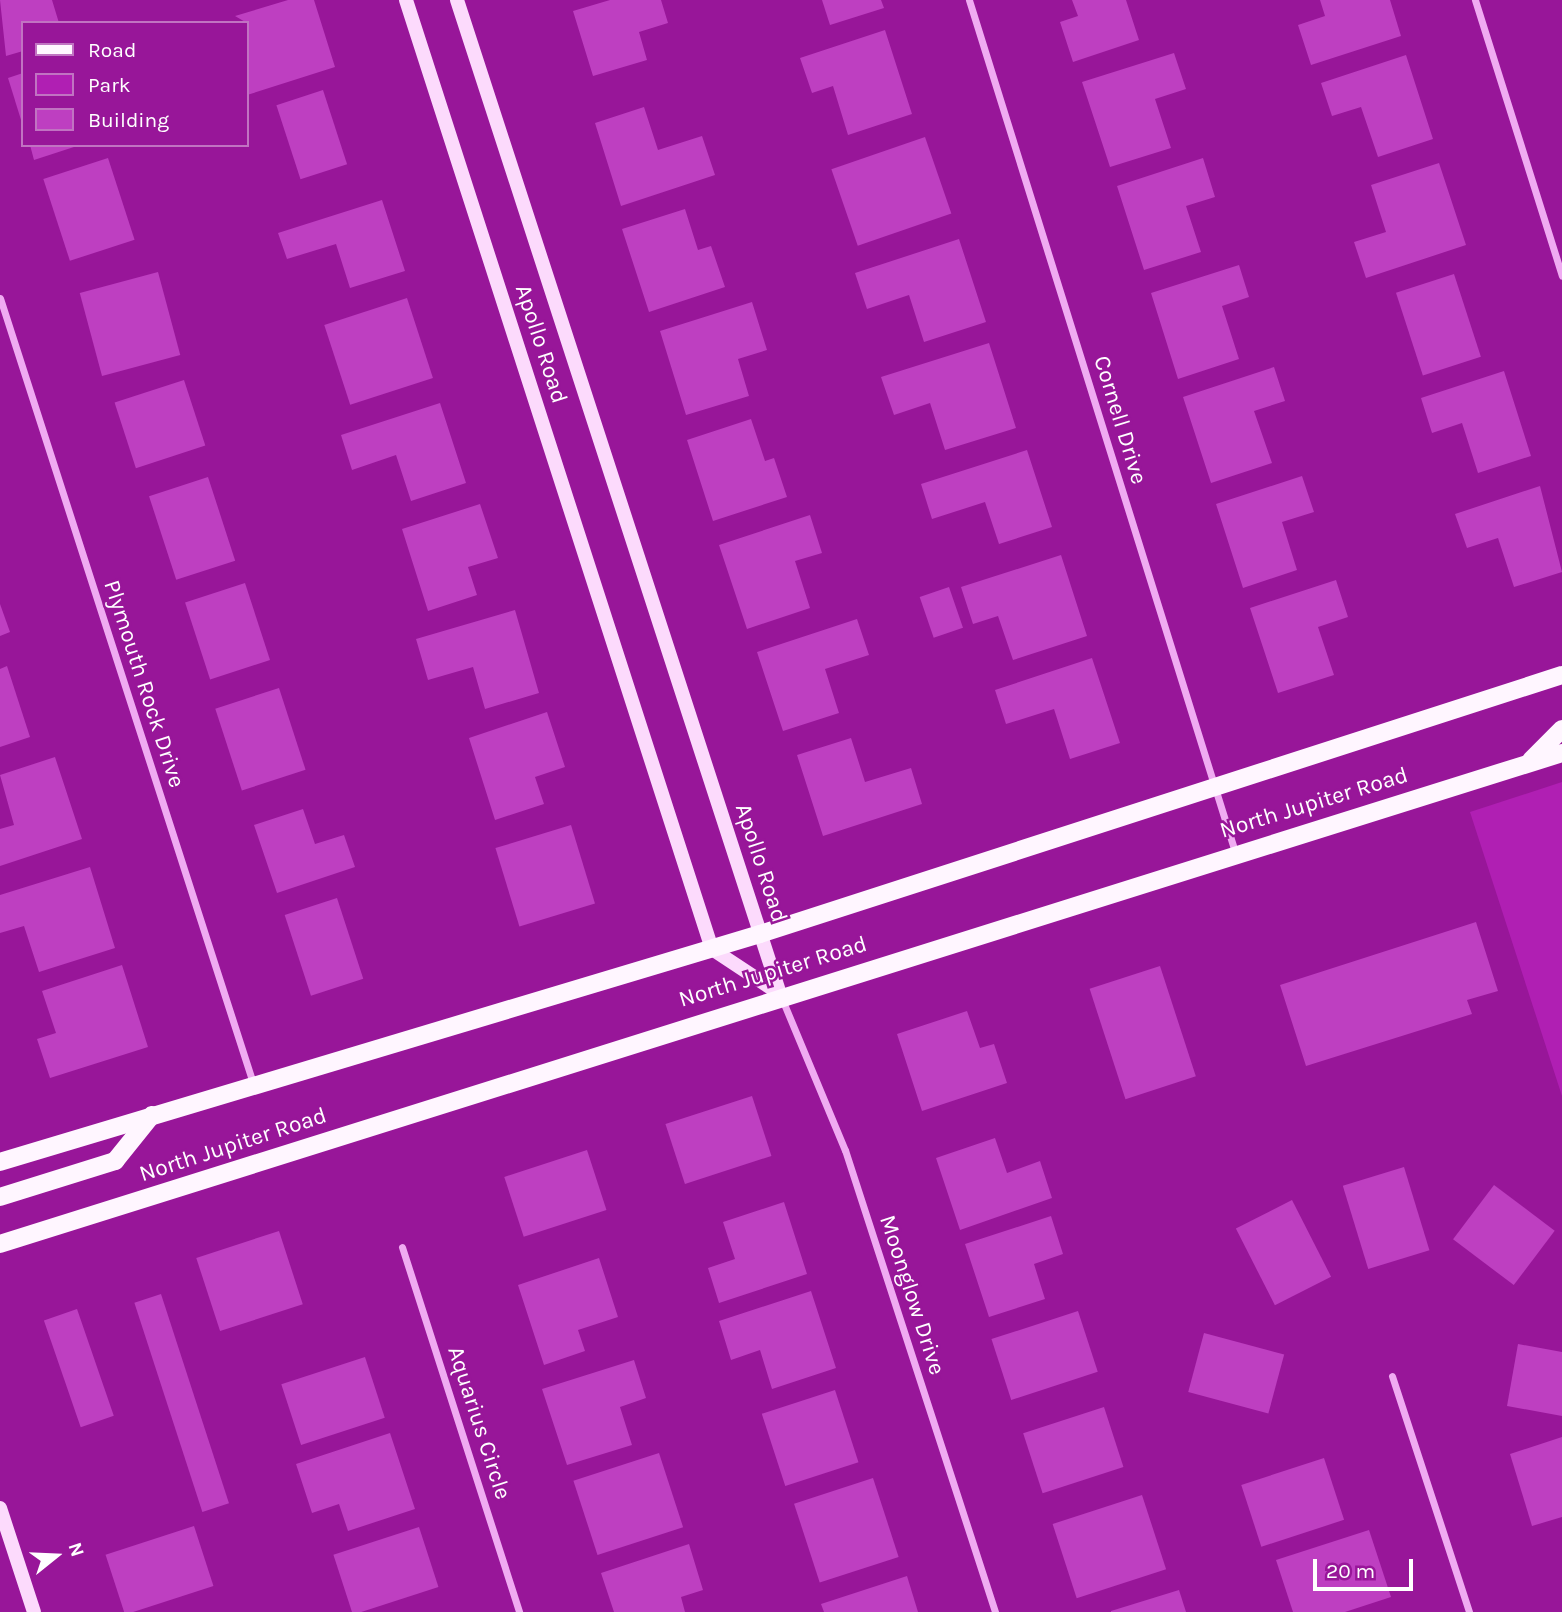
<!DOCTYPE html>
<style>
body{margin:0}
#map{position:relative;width:1562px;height:1612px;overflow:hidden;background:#981699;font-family:Karla,sans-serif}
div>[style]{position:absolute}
.green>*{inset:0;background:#b01fb3}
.building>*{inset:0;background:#be3fc1;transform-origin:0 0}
.street>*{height:7px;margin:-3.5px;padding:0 3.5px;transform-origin:3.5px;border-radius:3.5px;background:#f0abf2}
.secondary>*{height:14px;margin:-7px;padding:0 7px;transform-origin:7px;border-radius:7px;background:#fcdafc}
.primary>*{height:18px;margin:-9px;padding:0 9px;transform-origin:9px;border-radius:9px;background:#fff6ff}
span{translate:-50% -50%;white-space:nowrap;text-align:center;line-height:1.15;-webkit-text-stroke:5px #981699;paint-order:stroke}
.street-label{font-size:23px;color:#fff}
.legend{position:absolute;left:21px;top:21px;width:228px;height:126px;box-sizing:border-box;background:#981699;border:2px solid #c173c2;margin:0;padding:9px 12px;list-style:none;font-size:21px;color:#fff}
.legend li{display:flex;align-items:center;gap:14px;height:35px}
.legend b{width:35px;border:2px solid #c173c2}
.north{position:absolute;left:21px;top:1521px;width:70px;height:70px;-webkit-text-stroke:5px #981699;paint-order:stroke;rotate:72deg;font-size:19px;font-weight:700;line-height:28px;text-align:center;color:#fff}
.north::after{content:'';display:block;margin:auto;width:24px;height:32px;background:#fff;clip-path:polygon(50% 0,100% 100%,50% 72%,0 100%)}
.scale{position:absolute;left:1313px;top:1559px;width:100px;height:32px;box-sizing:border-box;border:4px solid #fff;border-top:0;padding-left:9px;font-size:21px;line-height:24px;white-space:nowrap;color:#fff;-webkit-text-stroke:5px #981699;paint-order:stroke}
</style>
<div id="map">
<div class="green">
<div style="clip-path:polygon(1562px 782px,1562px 1096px,1470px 812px)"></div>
</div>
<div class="building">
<div style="clip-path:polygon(0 0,52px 0,59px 23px,23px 23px,23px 51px,6px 56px)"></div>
<div style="clip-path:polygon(288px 0,314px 0,335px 67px,247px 95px,247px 23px,235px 16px)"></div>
<div style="clip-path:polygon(610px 0,661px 0,668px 23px,639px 32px,647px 60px,593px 76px,573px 11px)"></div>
<div style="clip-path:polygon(822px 0,881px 0,884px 8px,830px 25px)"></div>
<div style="clip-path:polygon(1072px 0,1126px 0,1139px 40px,1073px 62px,1060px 22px,1078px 16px)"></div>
<div style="clip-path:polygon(1320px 0,1390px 0,1401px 36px,1311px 65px,1298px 25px,1325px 16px)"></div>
<div style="clip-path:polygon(885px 30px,912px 114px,848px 135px,833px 86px,812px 93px,800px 58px)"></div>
<div style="clip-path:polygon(1174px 53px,1186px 89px,1155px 99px,1171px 148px,1110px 167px,1082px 82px)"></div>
<div style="clip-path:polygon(1406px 55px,1433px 139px,1378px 157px,1361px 107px,1332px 116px,1321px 83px)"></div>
<div style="clip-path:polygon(23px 73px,23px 123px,22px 123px,8px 78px)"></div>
<div style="left:323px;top:90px;width:78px;height:49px;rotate:72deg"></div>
<div style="clip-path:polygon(644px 107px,658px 150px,702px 136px,715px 175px,621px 206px,595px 123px)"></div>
<div style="left:925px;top:137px;width:81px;height:99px;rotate:71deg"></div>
<div style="clip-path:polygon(30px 145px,77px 145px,77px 146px,34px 160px)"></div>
<div style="left:108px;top:158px;width:86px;height:68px;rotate:72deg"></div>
<div style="clip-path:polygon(1203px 158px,1215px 197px,1186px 206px,1201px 252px,1144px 270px,1117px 186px)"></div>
<div style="clip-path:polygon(1439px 163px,1466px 245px,1366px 278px,1354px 242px,1386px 232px,1371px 185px)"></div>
<div style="clip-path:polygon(382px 200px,405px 271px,350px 288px,336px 244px,287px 259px,278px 233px)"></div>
<div style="clip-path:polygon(685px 209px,698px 250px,711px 246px,725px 287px,649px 312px,622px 229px)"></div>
<div style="clip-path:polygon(959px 239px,986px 322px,924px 342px,909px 295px,867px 309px,855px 273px)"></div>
<div style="clip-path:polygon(1239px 265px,1249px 297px,1222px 306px,1239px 359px,1178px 379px,1151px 293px)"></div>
<div style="left:158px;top:272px;width:86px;height:81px;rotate:75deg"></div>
<div style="left:1454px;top:274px;width:87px;height:61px;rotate:72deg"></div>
<div style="left:407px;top:298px;width:84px;height:87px;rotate:72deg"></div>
<div style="clip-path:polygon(752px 302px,767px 350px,738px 359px,749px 396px,686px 415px,660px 331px)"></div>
<div style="clip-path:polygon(989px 343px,1016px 428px,945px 450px,930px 403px,894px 415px,881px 377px)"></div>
<div style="clip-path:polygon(1274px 367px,1285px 401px,1254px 411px,1272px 463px,1211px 483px,1183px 397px)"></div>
<div style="clip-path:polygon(1504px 371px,1531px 456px,1478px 473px,1462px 423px,1432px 433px,1421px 398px)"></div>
<div style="left:184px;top:380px;width:69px;height:73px;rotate:72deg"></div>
<div style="clip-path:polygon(440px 403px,466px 483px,411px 501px,396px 455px,352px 470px,341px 435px)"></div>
<div style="clip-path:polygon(751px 419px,765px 461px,774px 458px,787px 497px,713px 521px,687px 440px)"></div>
<div style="clip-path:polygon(1027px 450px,1052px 527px,999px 544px,985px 502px,932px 519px,921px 484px)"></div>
<div style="clip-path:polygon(1302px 476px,1314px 512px,1282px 522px,1297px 570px,1243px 588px,1216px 504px)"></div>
<div style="left:208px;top:477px;width:88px;height:62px;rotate:72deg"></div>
<div style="clip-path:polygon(1540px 486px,1562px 572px,1514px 587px,1498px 538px,1467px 548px,1455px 514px)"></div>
<div style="clip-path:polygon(480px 504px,498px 558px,468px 567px,477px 595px,428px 611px,402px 529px)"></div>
<div style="clip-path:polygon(810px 515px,822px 553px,795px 561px,810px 608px,747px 629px,719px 545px)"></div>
<div style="clip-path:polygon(1061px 555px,1087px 636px,1013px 660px,998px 616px,973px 624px,961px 587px)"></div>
<div style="clip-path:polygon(1336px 580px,1348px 617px,1318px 627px,1334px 675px,1278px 693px,1250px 608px)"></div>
<div style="left:245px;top:583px;width:81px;height:63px;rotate:72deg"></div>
<div style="left:949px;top:587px;width:43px;height:31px;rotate:71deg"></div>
<div style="clip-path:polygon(0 604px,10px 632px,0 636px)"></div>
<div style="clip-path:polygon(515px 610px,539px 693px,485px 709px,473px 667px,428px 680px,416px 639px)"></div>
<div style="clip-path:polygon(857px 619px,869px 655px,825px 669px,839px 713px,783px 731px,757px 652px)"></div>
<div style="clip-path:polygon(1092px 658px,1120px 743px,1070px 759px,1054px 709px,1006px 724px,995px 690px)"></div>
<div style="clip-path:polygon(7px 666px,30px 737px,0 747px,0 669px)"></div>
<div style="left:279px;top:688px;width:86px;height:67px;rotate:72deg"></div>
<div style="clip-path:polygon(547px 712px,565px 767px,535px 777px,544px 804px,495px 820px,469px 738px)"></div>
<div style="clip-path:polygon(851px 738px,865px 782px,911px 768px,922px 804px,823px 836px,797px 755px)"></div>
<div style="clip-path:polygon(55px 757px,82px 839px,0 866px,0 829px,14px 825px,0 775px)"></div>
<div style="clip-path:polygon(303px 809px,315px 844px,344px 835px,355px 867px,277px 893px,254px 825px)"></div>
<div style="left:571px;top:825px;width:82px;height:79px;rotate:73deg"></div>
<div style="clip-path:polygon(90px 867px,115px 948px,39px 972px,24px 926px,0 933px,0 895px)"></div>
<div style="left:337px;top:898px;width:85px;height:55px;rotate:72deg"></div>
<div style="clip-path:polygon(1476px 922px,1498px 991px,1467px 1000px,1472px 1014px,1306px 1066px,1280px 985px)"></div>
<div style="clip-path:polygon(122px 965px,148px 1047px,50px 1078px,37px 1039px,56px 1033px,42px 991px)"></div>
<div style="left:1160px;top:966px;width:116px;height:74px;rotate:72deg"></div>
<div style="clip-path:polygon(967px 1011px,980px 1048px,994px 1044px,1007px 1083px,922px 1111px,897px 1034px)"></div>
<div style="left:752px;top:1096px;width:63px;height:91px;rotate:72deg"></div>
<div style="clip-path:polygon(995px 1138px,1007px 1173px,1040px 1161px,1052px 1198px,960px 1230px,936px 1158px)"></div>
<div style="left:587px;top:1150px;width:63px;height:87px;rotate:72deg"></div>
<div style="left:1404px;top:1167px;width:87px;height:64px;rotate:73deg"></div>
<div style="left:1494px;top:1185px;width:76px;height:68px;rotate:37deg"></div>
<div style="left:1292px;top:1200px;width:86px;height:63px;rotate:63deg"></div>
<div style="clip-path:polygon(784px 1202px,807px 1274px,719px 1303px,708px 1268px,735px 1259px,723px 1222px)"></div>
<div style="clip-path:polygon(1051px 1216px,1063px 1254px,1034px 1264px,1045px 1299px,989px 1317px,965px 1244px)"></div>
<div style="left:279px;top:1231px;width:77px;height:87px;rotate:72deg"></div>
<div style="clip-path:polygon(599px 1258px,618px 1317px,578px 1330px,585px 1351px,544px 1365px,518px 1285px)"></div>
<div style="clip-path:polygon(811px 1291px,836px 1368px,772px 1389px,760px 1350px,731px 1360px,719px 1321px)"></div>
<div style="left:161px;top:1294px;width:220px;height:28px;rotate:72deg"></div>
<div style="left:77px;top:1309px;width:113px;height:35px;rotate:71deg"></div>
<div style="left:1078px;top:1311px;width:64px;height:91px;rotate:72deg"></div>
<div style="left:1204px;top:1333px;width:83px;height:61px;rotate:15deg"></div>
<div style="clip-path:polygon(1518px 1344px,1562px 1352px,1562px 1416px,1507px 1406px)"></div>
<div style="left:365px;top:1357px;width:64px;height:88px;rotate:72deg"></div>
<div style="clip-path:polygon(634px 1360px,646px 1398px,620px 1407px,632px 1445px,567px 1465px,542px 1389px)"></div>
<div style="left:835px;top:1390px;width:76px;height:77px;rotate:72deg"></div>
<div style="left:1104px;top:1407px;width:63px;height:85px;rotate:72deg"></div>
<div style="clip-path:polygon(390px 1433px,415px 1509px,348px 1531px,339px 1504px,312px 1513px,296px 1464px)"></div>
<div style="clip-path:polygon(1562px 1437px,1562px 1517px,1532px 1526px,1510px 1454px)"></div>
<div style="left:659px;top:1453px;width:78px;height:90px;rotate:72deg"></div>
<div style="left:1324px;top:1458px;width:65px;height:87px;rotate:72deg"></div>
<div style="left:873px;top:1478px;width:83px;height:83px;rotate:72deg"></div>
<div style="left:1142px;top:1495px;width:78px;height:94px;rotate:72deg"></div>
<div style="left:194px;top:1526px;width:63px;height:93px;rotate:72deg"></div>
<div style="left:419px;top:1527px;width:63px;height:90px;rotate:72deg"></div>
<div style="clip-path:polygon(1369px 1530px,1391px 1597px,1345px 1612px,1293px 1612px,1276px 1560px)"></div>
<div style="clip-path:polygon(689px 1544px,703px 1590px,681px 1597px,685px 1612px,614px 1612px,601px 1573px)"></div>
<div style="clip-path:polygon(907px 1576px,918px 1612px,824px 1612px,821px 1604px)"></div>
<div style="clip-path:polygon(1179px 1590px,1186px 1612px,1111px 1612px,1111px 1611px)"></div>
</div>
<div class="street">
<div style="left:969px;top:0;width:893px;rotate:72.66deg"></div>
<div style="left:1475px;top:0;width:289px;rotate:72.5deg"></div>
<div style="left:0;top:298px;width:825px;rotate:72.14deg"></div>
<div style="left:782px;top:999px;width:164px;rotate:67.4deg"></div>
<div style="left:845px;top:1150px;width:486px;rotate:72deg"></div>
<div style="left:402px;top:1247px;width:383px;rotate:72.2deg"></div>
<div style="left:1392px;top:1376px;width:248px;rotate:71.9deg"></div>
</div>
<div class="secondary">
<div style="left:406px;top:0;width:997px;rotate:72.13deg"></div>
<div style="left:712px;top:949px;width:82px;rotate:33.5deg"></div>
<div style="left:457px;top:0;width:1045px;rotate:72deg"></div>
<div style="left:0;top:1508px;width:109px;rotate:71.9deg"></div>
</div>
<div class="primary">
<div style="left:1531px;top:760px;width:44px;rotate:-45deg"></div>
<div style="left:0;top:1162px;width:793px;rotate:-16.7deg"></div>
<div style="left:760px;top:934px;width:843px;rotate:-17.9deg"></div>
<div style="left:0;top:1197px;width:121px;rotate:-17.4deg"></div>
<div style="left:115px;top:1161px;width:59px;rotate:-51.2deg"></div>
<div style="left:0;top:1244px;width:1637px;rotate:-17.45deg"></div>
</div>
<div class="street-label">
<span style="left:541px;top:344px;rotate:72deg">Apollo Road</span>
<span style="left:1120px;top:420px;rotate:73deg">Cornell Drive</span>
<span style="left:144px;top:684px;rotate:72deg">Plymouth Rock Drive</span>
<span style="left:1314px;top:803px;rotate:-17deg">North Jupiter Road</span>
<span style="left:761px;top:863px;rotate:72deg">Apollo Road</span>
<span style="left:773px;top:972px;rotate:-17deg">North Jupiter Road</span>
<span style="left:233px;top:1145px;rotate:-18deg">North Jupiter Road</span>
<span style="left:912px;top:1295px;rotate:72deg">Moonglow Drive</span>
<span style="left:479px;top:1423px;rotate:72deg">Aquarius Circle</span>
</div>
<ul class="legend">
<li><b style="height:9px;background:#fff6ff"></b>Road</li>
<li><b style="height:19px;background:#b01fb3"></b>Park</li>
<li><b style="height:19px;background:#be3fc1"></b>Building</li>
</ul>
<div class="north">N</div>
<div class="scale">20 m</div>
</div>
